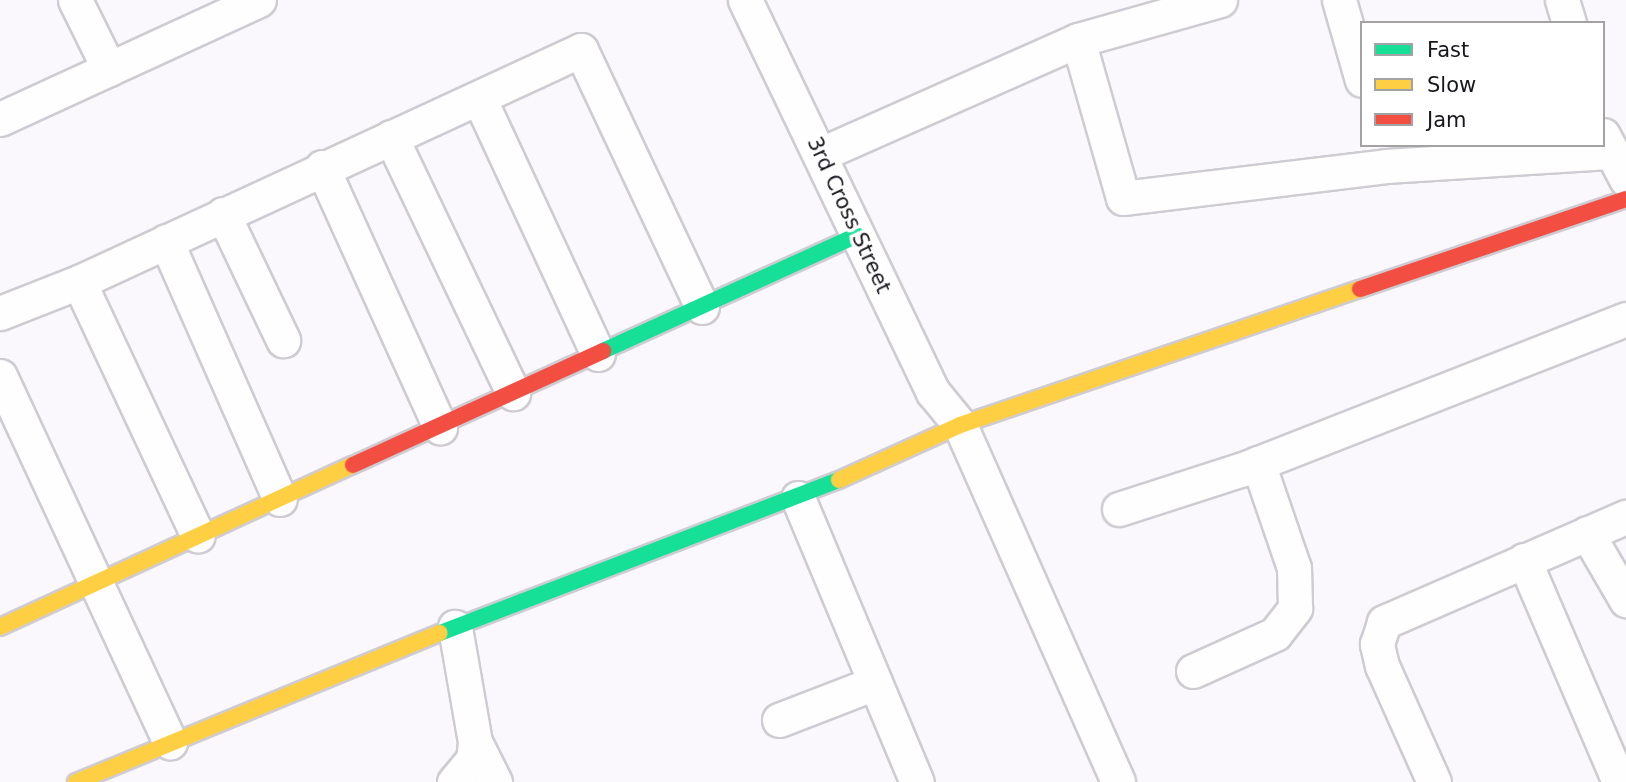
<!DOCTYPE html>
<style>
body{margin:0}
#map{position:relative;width:1626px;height:782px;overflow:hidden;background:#faf8fd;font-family:"DejaVu Sans",sans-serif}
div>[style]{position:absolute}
.roads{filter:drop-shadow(2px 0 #ceccd2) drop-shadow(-2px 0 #ceccd2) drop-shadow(0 2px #ceccd2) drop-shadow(0 -2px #ceccd2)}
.street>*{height:33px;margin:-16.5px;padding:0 16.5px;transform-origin:16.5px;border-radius:16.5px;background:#fefeff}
.fast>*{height:16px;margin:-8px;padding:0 8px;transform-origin:8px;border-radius:8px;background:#16e098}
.slow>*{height:16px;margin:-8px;padding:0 8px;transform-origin:8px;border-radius:8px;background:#ffcf43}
.jam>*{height:16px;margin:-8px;padding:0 8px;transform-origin:8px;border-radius:8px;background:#f24e42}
span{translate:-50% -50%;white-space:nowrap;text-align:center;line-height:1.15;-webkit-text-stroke:7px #fff;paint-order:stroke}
.street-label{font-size:21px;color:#18161d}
.legend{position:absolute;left:1360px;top:21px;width:245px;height:126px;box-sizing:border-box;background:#fff;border:2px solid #a3a2a5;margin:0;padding:9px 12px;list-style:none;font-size:21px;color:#18161d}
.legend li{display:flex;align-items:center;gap:14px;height:35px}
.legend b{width:35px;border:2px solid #a3a2a5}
</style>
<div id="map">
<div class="roads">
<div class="street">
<div style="left:75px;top:0;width:77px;rotate:63.8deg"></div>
<div style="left:745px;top:0;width:435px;rotate:64.4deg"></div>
<div style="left:933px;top:392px;width:43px;rotate:50.7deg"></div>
<div style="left:960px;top:425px;width:390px;rotate:66.1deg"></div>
<div style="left:1220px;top:0;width:148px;rotate:164.3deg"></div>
<div style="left:1078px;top:40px;width:164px;rotate:74.1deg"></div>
<div style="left:1123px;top:198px;width:265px;rotate:-6.9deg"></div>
<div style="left:1386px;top:166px;width:223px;rotate:-3.6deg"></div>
<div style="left:1339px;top:0;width:83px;rotate:74deg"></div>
<div style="left:1562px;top:0;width:24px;rotate:73deg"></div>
<div style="left:480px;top:100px;width:280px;rotate:65.1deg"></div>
<div style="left:0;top:119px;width:285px;rotate:-24.7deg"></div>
<div style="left:1603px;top:135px;width:50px;rotate:62.4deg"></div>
<div style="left:391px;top:137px;width:284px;rotate:64.5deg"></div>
<div style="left:821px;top:154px;width:281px;rotate:-23.9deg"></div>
<div style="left:322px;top:167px;width:286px;rotate:65.6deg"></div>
<div style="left:223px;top:214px;width:140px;rotate:64.5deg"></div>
<div style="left:166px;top:241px;width:282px;rotate:66.2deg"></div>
<div style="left:79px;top:282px;width:280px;rotate:64.9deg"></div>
<div style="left:0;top:313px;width:85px;rotate:-21.4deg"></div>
<div style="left:79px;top:282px;width:553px;rotate:-24.8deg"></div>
<div style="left:581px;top:50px;width:284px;rotate:64.8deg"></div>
<div style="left:0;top:376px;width:404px;rotate:65.1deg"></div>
<div style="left:798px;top:498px;width:308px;rotate:67.3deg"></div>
<div style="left:1119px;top:509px;width:130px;rotate:-17.9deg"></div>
<div style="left:1243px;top:469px;width:411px;rotate:-21.4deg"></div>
<div style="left:1587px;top:533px;width:78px;rotate:59.8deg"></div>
<div style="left:1524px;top:560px;width:241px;rotate:66.8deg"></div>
<div style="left:1193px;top:671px;width:90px;rotate:-24.3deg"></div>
<div style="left:1275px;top:634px;width:33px;rotate:-52deg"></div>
<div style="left:1295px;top:608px;width:40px;rotate:-91.4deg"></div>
<div style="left:1294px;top:568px;width:111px;rotate:-108.9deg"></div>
<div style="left:779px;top:720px;width:103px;rotate:-21.1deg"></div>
<div style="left:475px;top:742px;width:45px;rotate:63.4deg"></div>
<div style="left:454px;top:782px;width:30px;rotate:-50deg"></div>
<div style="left:473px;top:759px;width:17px;rotate:-83deg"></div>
<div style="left:475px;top:742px;width:117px;rotate:-99.9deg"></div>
<div style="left:1434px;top:782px;width:127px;rotate:-114.1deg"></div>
<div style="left:1382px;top:666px;width:23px;rotate:-103deg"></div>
<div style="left:1377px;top:644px;width:23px;rotate:-72deg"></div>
<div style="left:1384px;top:622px;width:264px;rotate:-23.5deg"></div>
</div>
<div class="fast">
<div style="left:603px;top:351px;width:279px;rotate:-24.5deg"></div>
<div style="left:440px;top:633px;width:427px;rotate:-21deg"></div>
</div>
<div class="slow">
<div style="left:839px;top:480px;width:133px;rotate:-24.4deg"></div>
<div style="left:960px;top:425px;width:422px;rotate:-18.8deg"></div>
<div style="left:0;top:627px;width:388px;rotate:-24.7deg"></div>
<div style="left:76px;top:782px;width:393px;rotate:-22.3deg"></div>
</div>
<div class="jam">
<div style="left:1360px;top:289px;width:281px;rotate:-18.7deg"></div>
<div style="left:353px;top:465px;width:275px;rotate:-24.5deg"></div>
</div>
</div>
<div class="street-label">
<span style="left:849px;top:215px;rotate:65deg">3rd Cross Street</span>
</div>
<ul class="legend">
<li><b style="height:9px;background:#16e098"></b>Fast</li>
<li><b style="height:9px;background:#ffcf43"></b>Slow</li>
<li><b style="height:9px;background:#f24e42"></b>Jam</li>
</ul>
</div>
